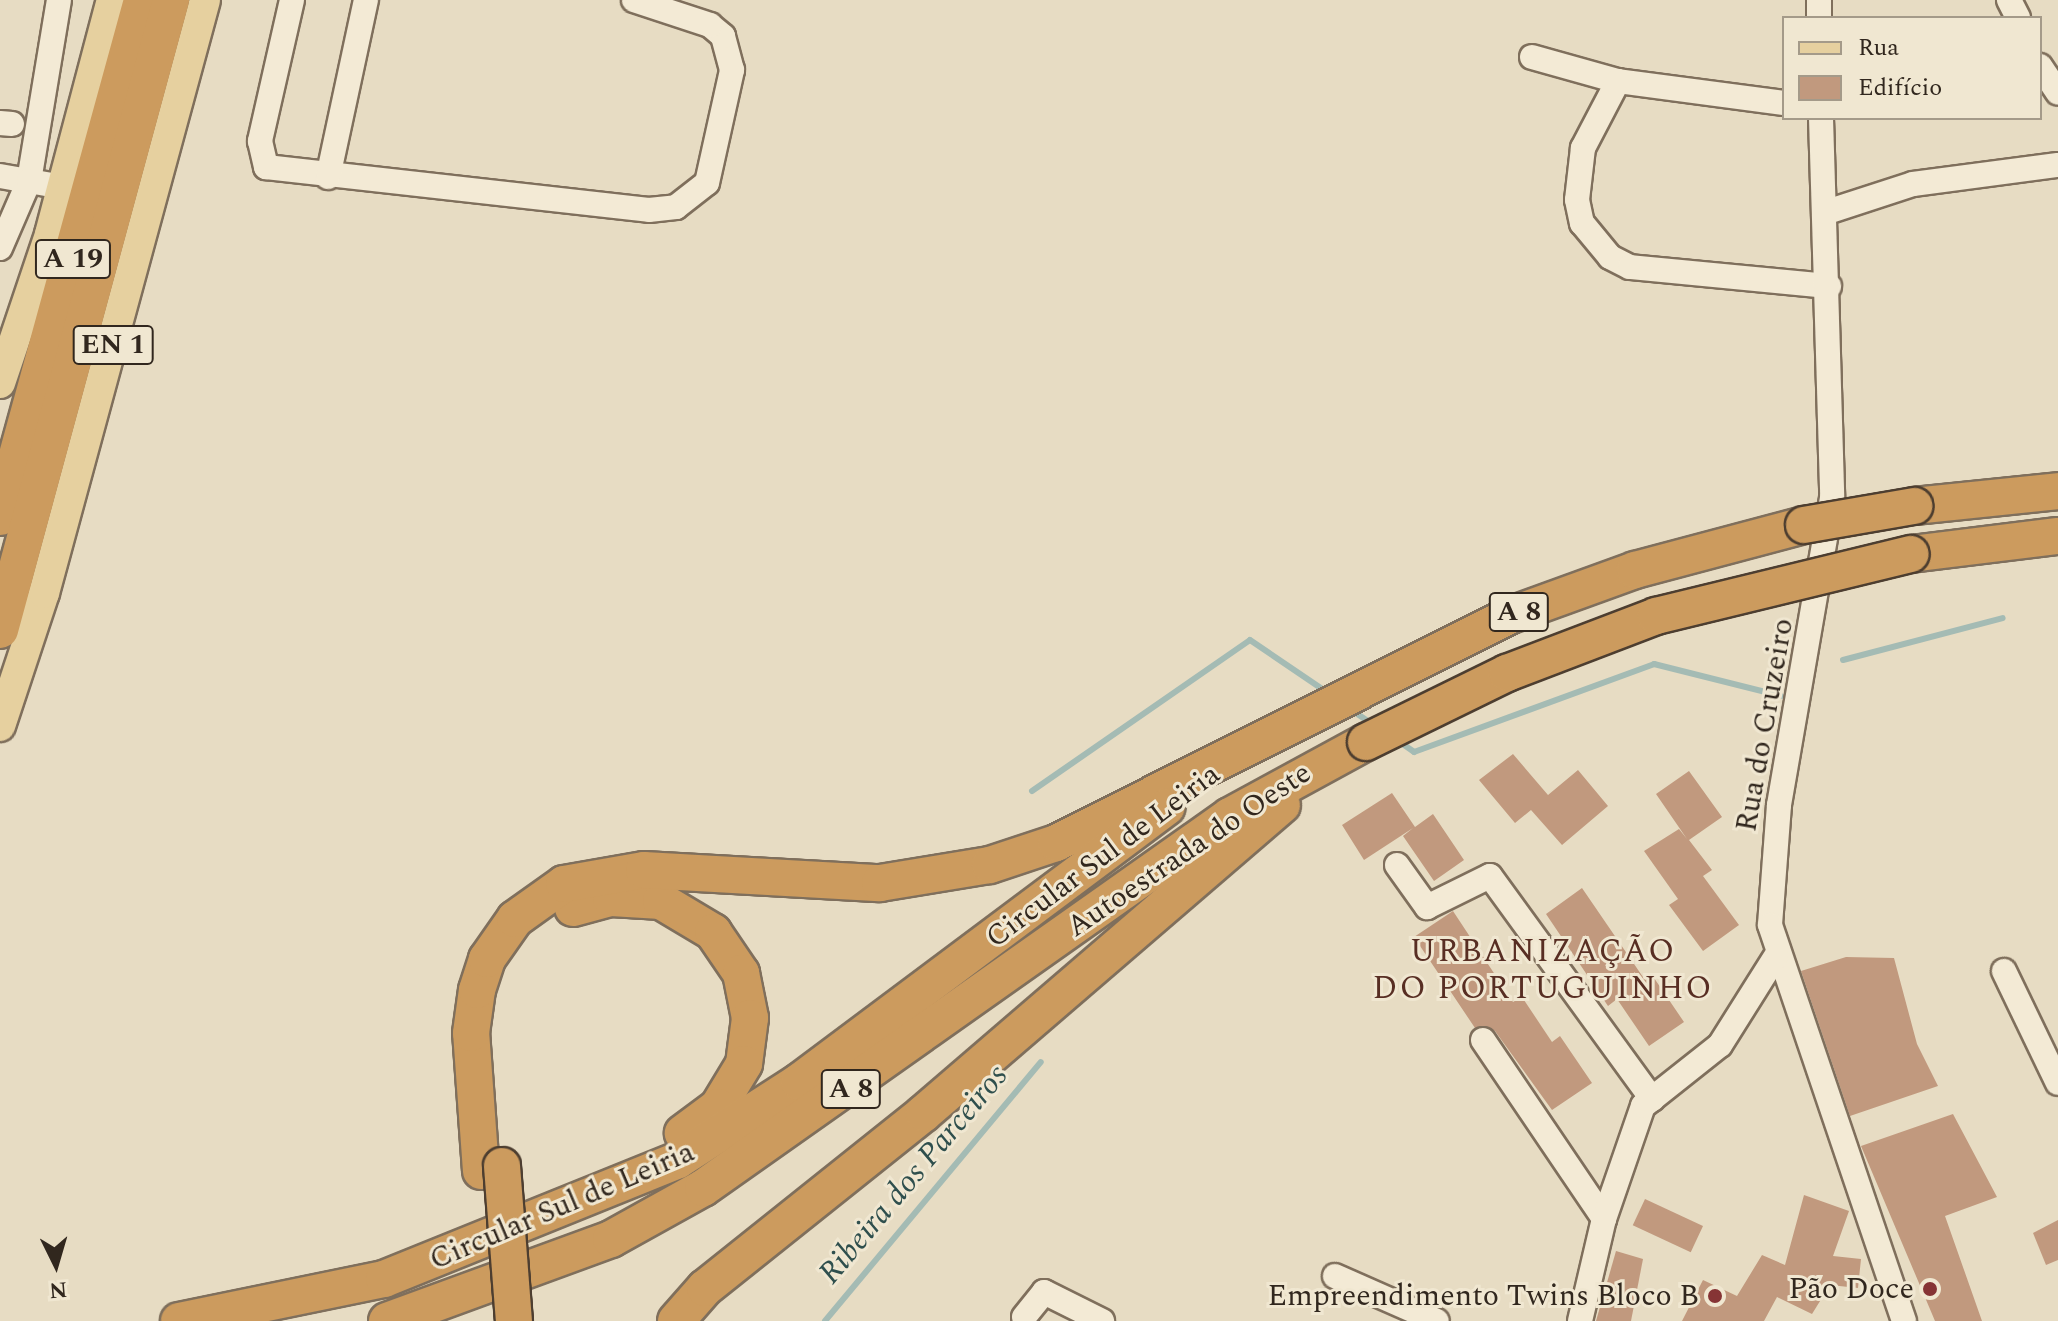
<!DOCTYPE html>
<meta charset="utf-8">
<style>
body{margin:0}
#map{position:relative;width:2058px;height:1321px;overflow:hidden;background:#e7dcc3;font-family:Spectral,serif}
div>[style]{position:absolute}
.stream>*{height:6px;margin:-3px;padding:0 3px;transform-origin:3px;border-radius:3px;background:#a4bbb4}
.building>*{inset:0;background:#c1997e;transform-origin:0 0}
.roads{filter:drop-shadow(2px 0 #7f6f5c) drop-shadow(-2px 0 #7f6f5c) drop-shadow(0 2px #7f6f5c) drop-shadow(0 -2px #7f6f5c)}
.minor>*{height:24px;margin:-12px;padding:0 12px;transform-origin:12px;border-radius:12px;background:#f3ead5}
.major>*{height:30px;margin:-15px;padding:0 15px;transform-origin:15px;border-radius:15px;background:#e6d09f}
.highway>*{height:36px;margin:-18px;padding:0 18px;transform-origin:18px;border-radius:18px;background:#cc9b5e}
.bridges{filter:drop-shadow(2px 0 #4d3e30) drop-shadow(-2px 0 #4d3e30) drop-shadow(0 2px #4d3e30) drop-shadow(0 -2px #4d3e30)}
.highway-bridge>*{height:36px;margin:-18px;padding:0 18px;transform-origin:18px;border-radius:18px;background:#cc9b5e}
.dots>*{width:22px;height:22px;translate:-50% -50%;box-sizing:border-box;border:4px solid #f0e7d1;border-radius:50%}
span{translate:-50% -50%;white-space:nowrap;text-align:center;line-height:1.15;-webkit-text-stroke:6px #f0e7d1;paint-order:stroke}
.shield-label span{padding:2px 6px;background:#f0e7d1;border:2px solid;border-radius:6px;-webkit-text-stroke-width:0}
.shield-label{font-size:28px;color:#31271e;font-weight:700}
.street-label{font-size:30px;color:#31271e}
.poi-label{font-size:30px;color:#31271e}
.right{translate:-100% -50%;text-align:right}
.neighbourhood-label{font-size:32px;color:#582e23;letter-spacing:2px}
.water-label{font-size:32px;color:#2f4f4d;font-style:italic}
.legend{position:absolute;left:1782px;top:16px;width:260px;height:104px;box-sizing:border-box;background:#f0e7d1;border:2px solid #a49a89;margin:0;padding:10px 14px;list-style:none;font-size:24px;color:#31271e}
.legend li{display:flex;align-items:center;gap:16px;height:40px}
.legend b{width:40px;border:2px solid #a49a89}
.north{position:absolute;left:16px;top:1225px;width:80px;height:80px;-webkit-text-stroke:6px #f0e7d1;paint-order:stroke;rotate:175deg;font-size:22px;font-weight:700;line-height:32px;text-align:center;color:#31271e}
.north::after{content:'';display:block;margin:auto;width:28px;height:36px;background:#31271e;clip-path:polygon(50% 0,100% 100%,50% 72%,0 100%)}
</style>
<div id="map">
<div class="stream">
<div style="left:1843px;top:660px;width:165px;rotate:-14.7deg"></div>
<div style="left:1350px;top:709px;width:29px;rotate:34deg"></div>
<div style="left:1397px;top:740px;width:21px;rotate:35deg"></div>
<div style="left:1414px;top:752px;width:256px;rotate:-20.1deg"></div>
<div style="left:1654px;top:664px;width:131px;rotate:14.1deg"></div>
<div style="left:1032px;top:791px;width:265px;rotate:-34.7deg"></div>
<div style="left:1250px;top:640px;width:94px;rotate:34.2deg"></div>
<div style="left:825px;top:1321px;width:337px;rotate:-50.2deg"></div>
</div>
<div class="building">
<div style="clip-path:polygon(1513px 754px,1548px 795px,1578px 770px,1608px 806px,1562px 845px,1531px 810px,1515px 823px,1479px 780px)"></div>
<div style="clip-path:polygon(1689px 771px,1722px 817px,1689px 840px,1712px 870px,1703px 876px,1739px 925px,1703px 951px,1669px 905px,1678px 899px,1644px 851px,1679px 829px,1687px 839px,1656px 794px)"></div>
<div style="clip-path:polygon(1392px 793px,1415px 827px,1433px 814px,1464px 860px,1434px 881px,1403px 836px,1413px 828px,1364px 860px,1342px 825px)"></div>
<div style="clip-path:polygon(1582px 888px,1645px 980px,1652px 975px,1684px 1022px,1649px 1046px,1617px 999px,1608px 1006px,1546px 914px)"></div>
<div style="clip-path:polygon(1453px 911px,1513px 1002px,1522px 997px,1552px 1042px,1560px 1036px,1592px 1083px,1552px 1110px,1495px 1031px,1475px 1028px,1414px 937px)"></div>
<div style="clip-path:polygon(1846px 957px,1894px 958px,1917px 1044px,1938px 1086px,1850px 1116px,1801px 971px)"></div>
<div style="clip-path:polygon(1953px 1114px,1997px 1197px,1945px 1216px,1982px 1321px,1935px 1321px,1861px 1146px)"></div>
<div style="clip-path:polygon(1804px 1195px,1849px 1211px,1833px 1256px,1861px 1259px,1858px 1288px,1830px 1285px,1812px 1314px,1777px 1297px,1764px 1321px,1682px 1321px,1703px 1280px,1737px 1296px,1762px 1255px,1785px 1265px)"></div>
<div style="left:1645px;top:1199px;width:64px;height:29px;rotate:25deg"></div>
<div style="clip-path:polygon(2058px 1220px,2058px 1260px,2046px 1265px,2033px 1233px)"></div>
<div style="clip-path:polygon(1616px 1251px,1643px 1259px,1631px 1321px,1596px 1321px)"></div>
</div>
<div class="roads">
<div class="minor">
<div style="left:292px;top:0;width:145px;rotate:102.8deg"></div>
<div style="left:260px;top:141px;width:27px;rotate:77deg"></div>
<div style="left:266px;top:167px;width:385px;rotate:6.4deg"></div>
<div style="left:649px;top:210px;width:27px;rotate:-6deg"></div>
<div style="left:676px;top:207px;width:39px;rotate:-38deg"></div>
<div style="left:707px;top:183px;width:116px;rotate:-77.5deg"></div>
<div style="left:732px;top:70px;width:35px;rotate:-105deg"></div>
<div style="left:723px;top:36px;width:17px;rotate:-140deg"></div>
<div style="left:710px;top:25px;width:80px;rotate:-161.8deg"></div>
<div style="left:2009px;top:0;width:20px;rotate:63deg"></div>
<div style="left:1819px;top:18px;width:18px;rotate:-90deg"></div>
<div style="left:1532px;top:57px;width:89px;rotate:15.6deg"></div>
<div style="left:2040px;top:66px;width:32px;rotate:56deg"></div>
<div style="left:1784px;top:103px;width:167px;rotate:-172.5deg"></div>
<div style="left:1618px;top:81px;width:76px;rotate:117.6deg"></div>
<div style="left:1583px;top:148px;width:52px;rotate:96.6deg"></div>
<div style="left:1577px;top:200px;width:24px;rotate:78deg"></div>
<div style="left:1582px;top:223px;width:44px;rotate:50.5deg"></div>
<div style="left:1610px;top:257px;width:22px;rotate:27deg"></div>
<div style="left:1630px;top:267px;width:200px;rotate:5.5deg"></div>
<div style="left:1821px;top:118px;width:380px;rotate:88.3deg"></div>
<div style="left:1832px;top:498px;width:312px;rotate:99.8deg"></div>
<div style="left:1779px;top:805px;width:120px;rotate:94.3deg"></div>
<div style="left:1770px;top:925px;width:418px;rotate:71.3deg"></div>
<div style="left:0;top:123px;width:12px;rotate:5deg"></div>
<div style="left:0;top:176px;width:29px;rotate:10deg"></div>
<div style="left:29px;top:181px;width:183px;rotate:-80.6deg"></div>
<div style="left:328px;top:177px;width:181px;rotate:-77.9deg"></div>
<div style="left:1827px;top:212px;width:90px;rotate:-18deg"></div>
<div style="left:1913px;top:184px;width:146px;rotate:-7.5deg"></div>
<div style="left:0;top:248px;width:73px;rotate:-66.6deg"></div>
<div style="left:29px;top:181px;width:35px;rotate:10deg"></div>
<div style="left:1397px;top:865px;width:52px;rotate:54.5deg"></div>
<div style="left:1427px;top:907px;width:70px;rotate:-26.2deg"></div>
<div style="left:1490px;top:876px;width:276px;rotate:54deg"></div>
<div style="left:2004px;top:971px;width:124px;rotate:64.3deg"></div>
<div style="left:1483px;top:1040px;width:216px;rotate:55.9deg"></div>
<div style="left:1335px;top:1276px;width:111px;rotate:23.8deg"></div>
<div style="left:1024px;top:1317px;width:32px;rotate:-51deg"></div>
<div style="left:1044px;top:1292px;width:65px;rotate:26.6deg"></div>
<div style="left:1580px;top:1321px;width:105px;rotate:-76.8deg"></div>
<div style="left:1604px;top:1219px;width:120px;rotate:-71deg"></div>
<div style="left:1643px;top:1106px;width:98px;rotate:-38.4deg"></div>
<div style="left:1720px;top:1045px;width:105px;rotate:-57.8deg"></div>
</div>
<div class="major">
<div style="left:0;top:383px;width:157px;rotate:-71.4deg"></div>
<div style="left:50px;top:234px;width:242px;rotate:-75.2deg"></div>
<div style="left:0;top:726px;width:140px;rotate:-71.7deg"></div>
<div style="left:44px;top:593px;width:614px;rotate:-74.81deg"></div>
</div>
<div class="highway">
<div style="left:1914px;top:506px;width:145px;rotate:-5.9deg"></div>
<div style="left:0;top:517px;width:536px;rotate:-74.64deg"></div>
<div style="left:1911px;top:554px;width:148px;rotate:-7deg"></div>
<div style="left:0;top:630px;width:653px;rotate:-74.81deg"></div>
<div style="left:573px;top:908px;width:39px;rotate:-15deg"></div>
<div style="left:611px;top:898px;width:50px;rotate:3.4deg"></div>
<div style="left:661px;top:901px;width:61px;rotate:30.8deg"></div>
<div style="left:713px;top:932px;width:50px;rotate:55.7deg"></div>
<div style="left:741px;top:973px;width:46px;rotate:78.7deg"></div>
<div style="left:750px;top:1018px;width:46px;rotate:97.4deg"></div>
<div style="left:744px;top:1064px;width:50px;rotate:121.2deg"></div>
<div style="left:718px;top:1107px;width:44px;rotate:143.4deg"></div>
<div style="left:481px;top:1171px;width:138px;rotate:-94.1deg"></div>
<div style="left:471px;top:1033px;width:43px;rotate:-82.1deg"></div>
<div style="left:477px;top:990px;width:33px;rotate:-72deg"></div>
<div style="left:487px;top:959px;width:49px;rotate:-55deg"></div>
<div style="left:515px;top:919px;width:60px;rotate:-35.5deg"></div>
<div style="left:564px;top:884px;width:81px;rotate:-9.9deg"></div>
<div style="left:644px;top:870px;width:236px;rotate:3.2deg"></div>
<div style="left:880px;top:883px;width:111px;rotate:-9.3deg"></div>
<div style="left:990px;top:865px;width:70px;rotate:-18.4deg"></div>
<div style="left:1056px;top:843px;width:509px;rotate:-26.62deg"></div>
<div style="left:1511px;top:615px;width:132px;rotate:-19.9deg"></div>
<div style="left:1635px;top:570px;width:175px;rotate:-14.9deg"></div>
<div style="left:179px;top:1321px;width:209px;rotate:-11.6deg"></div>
<div style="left:384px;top:1279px;width:317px;rotate:-22deg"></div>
<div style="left:678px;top:1160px;width:144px;rotate:-32.8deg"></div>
<div style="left:799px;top:1082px;width:459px;rotate:-36.8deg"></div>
<div style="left:387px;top:1321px;width:239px;rotate:-20.1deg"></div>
<div style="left:611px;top:1239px;width:105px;rotate:-29deg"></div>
<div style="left:703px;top:1188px;width:645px;rotate:-35.22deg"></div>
<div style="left:1230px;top:816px;width:155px;rotate:-28.6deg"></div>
<div style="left:676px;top:1321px;width:44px;rotate:-48.7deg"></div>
<div style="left:705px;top:1288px;width:280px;rotate:-38.6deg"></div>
<div style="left:924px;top:1113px;width:472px;rotate:-40.7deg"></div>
</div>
</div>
<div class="bridges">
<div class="highway-bridge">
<div style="left:1804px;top:525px;width:112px;rotate:-9.8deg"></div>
<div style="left:1366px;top:742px;width:157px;rotate:-26.1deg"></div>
<div style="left:1507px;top:673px;width:160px;rotate:-20.9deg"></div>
<div style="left:1656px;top:616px;width:262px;rotate:-13.7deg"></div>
<div style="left:502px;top:1166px;width:155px;rotate:85.6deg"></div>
</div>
</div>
<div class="dots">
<div style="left:1930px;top:1289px;background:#863435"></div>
<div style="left:1715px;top:1296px;background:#863435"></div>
</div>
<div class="shield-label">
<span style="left:73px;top:259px">A 19</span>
<span style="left:113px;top:345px">EN 1</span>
<span style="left:1519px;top:612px">A 8</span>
<span style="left:851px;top:1089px">A 8</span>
</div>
<div class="street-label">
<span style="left:1765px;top:725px;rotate:-80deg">Rua do Cruzeiro</span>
<span style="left:1189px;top:850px;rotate:-34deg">Autoestrada do Oeste</span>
<span style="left:1103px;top:856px;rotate:-37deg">Circular Sul de Leiria</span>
<span style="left:562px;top:1206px;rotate:-23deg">Circular Sul de Leiria</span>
</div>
<div class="poi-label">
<span class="right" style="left:1914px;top:1289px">Pão Doce</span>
<span class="right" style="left:1699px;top:1296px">Empreendimento Twins Bloco B</span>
</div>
<div class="neighbourhood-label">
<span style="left:1543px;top:971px">URBANIZAÇÃO<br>DO PORTUGUINHO</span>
</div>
<div class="water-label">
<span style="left:914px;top:1175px;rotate:-50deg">Ribeira dos Parceiros</span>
</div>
<ul class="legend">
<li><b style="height:10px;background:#e6d09f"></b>Rua</li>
<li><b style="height:22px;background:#c1997e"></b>Edifício</li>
</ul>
<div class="north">N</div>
</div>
